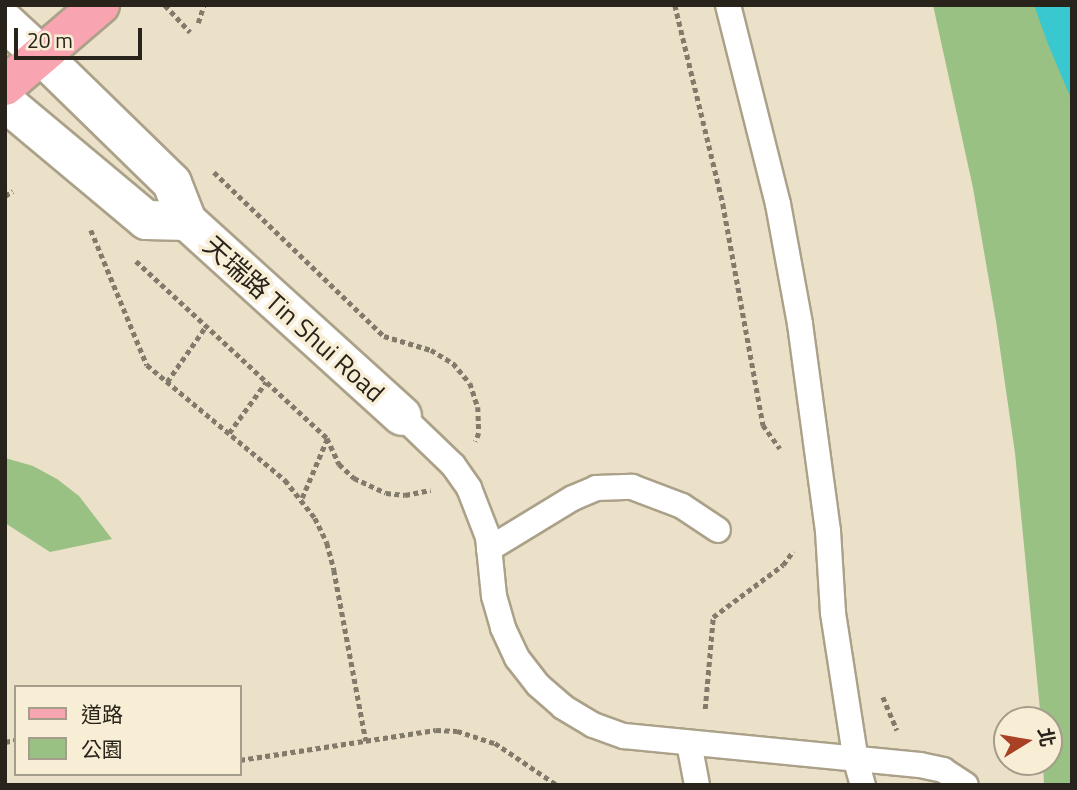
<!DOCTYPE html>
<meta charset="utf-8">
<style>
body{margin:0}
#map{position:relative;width:1077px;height:790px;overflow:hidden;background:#ebe0c8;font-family:"Titillium Web","Noto Sans TC",sans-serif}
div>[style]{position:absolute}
.green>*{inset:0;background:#98c183}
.water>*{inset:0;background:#39c8cf}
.path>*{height:4.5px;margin-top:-2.25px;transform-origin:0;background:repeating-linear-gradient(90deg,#827b6b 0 5px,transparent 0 8.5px)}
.roads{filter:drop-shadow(2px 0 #aba189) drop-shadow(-2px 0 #aba189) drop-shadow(0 2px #aba189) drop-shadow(0 -2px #aba189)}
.service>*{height:24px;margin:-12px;padding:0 12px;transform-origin:12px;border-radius:12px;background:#fff}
.minor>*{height:38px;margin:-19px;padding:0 19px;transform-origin:19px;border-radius:19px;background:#fff}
.secondary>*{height:38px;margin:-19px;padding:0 19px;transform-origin:19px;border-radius:19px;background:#fff}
.primary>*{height:38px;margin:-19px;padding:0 19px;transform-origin:19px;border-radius:19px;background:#f8a5b1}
span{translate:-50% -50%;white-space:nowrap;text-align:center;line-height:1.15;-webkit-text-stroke:7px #f8eed5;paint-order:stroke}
.street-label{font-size:26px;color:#28241b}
.frame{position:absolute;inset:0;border:7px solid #28241b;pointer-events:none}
.legend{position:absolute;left:14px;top:685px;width:228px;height:91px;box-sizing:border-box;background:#f8eed5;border:2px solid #a59d8b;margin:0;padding:9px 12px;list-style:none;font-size:21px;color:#28241b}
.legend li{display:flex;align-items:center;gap:14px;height:35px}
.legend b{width:35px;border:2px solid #a59d8b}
.north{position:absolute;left:993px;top:706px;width:70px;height:70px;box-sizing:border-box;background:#f8eed5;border:2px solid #a59d8b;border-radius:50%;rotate:79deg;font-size:19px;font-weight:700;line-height:28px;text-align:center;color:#28241b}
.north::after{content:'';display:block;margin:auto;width:24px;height:32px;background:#a94125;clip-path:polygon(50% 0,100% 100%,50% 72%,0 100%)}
.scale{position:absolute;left:14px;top:28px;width:128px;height:32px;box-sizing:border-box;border:4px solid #28241b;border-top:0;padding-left:9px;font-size:21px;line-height:24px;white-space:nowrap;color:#28241b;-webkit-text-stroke:5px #f8eed5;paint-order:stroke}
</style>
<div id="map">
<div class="green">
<div style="clip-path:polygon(933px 5px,1072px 5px,1072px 785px,1044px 785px,1043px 762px,1049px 762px,1049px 720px,1041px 720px,1015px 453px,996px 321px,973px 188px)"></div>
<div style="clip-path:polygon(5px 458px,33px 466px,57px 479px,79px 496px,112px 539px,50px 552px,5px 523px)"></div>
</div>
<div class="water">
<div style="clip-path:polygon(1034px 5px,1072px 5px,1072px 101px,1048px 44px)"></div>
</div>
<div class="path">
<div style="left:165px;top:5px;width:37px;rotate:47deg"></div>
<div style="left:675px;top:5px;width:205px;rotate:76.4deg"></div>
<div style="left:723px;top:204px;width:225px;rotate:79.7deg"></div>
<div style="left:763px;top:425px;width:29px;rotate:54deg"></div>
<div style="left:198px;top:23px;width:19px;rotate:-72deg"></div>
<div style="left:214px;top:172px;width:236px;rotate:44deg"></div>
<div style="left:384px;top:336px;width:49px;rotate:16.6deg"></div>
<div style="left:431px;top:350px;width:26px;rotate:31deg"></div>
<div style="left:453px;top:363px;width:26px;rotate:50deg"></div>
<div style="left:470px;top:383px;width:25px;rotate:72deg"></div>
<div style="left:478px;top:407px;width:26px;rotate:88deg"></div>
<div style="left:479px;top:433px;width:9px;rotate:111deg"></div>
<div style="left:5px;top:196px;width:9px;rotate:-32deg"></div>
<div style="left:91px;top:230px;width:146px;rotate:67.5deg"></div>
<div style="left:147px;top:365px;width:180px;rotate:39.8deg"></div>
<div style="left:285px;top:480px;width:48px;rotate:51.7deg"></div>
<div style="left:315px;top:518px;width:28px;rotate:64deg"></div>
<div style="left:327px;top:543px;width:28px;rotate:75deg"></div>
<div style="left:334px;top:570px;width:174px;rotate:79.4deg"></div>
<div style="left:136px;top:261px;width:260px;rotate:42.8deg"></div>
<div style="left:327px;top:438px;width:29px;rotate:65deg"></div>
<div style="left:339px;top:464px;width:21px;rotate:43deg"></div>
<div style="left:354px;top:478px;width:35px;rotate:25deg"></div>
<div style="left:386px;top:493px;width:19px;rotate:6deg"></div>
<div style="left:405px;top:495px;width:26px;rotate:-11deg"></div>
<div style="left:167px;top:382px;width:68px;rotate:-55.1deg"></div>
<div style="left:229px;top:433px;width:63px;rotate:-54deg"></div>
<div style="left:302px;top:498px;width:64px;rotate:-67deg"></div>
<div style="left:883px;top:697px;width:36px;rotate:67deg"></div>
<div style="left:705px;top:709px;width:92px;rotate:-85deg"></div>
<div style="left:713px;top:617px;width:87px;rotate:-36.6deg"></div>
<div style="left:783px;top:565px;width:17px;rotate:-54deg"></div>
<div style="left:5px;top:742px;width:11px;rotate:-10deg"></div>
<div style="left:240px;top:760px;width:198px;rotate:-8.7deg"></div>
<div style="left:436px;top:730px;width:21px;rotate:3deg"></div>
<div style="left:457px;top:731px;width:40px;rotate:18deg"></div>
<div style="left:495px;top:743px;width:75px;rotate:34.1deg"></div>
</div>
<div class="roads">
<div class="service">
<div style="left:728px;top:5px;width:205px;rotate:75.9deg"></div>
<div style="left:778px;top:204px;width:122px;rotate:79.6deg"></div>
<div style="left:800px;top:324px;width:209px;rotate:82.3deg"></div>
<div style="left:828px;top:531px;width:82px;rotate:86.5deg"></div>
<div style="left:833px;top:613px;width:150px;rotate:81.2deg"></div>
<div style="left:856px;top:761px;width:25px;rotate:74deg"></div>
<div style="left:402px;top:416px;width:71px;rotate:43.9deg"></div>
<div style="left:453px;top:465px;width:28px;rotate:55deg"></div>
<div style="left:469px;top:488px;width:53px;rotate:68.8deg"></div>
<div style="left:488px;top:537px;width:59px;rotate:84.2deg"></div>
<div style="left:494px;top:596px;width:33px;rotate:74deg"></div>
<div style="left:503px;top:628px;width:33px;rotate:65deg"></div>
<div style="left:517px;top:658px;width:34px;rotate:52deg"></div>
<div style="left:538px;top:685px;width:33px;rotate:41deg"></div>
<div style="left:563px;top:707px;width:35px;rotate:31deg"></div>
<div style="left:593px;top:725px;width:33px;rotate:20deg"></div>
<div style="left:624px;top:736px;width:297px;rotate:5.6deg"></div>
<div style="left:920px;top:765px;width:24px;rotate:12deg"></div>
<div style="left:943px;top:770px;width:27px;rotate:33deg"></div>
<div style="left:489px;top:549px;width:98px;rotate:-31.3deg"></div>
<div style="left:573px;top:498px;width:25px;rotate:-23deg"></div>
<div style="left:596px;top:488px;width:36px;rotate:-2deg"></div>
<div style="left:632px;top:487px;width:53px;rotate:20.8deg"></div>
<div style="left:682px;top:506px;width:43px;rotate:33.7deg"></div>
<div style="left:689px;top:743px;width:43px;rotate:79.2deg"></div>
</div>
<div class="minor">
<div style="left:43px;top:57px;width:180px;rotate:44.3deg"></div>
<div style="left:172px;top:183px;width:41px;rotate:68.5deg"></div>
<div style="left:187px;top:221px;width:290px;rotate:42.2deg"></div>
<div style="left:5px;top:102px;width:184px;rotate:39.9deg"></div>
<div style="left:146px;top:220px;width:41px;rotate:1.4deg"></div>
</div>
<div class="secondary">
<div style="left:5px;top:22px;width:52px;rotate:42.6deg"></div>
</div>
<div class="primary">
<div style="left:5px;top:86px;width:125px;rotate:-40.5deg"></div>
</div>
</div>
<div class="street-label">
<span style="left:294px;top:319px;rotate:42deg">天瑞路 Tin Shui Road</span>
</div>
<div class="frame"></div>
<ul class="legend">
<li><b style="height:9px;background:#f8a5b1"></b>道路</li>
<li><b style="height:19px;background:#98c183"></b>公園</li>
</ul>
<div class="north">北</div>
<div class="scale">20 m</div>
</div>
